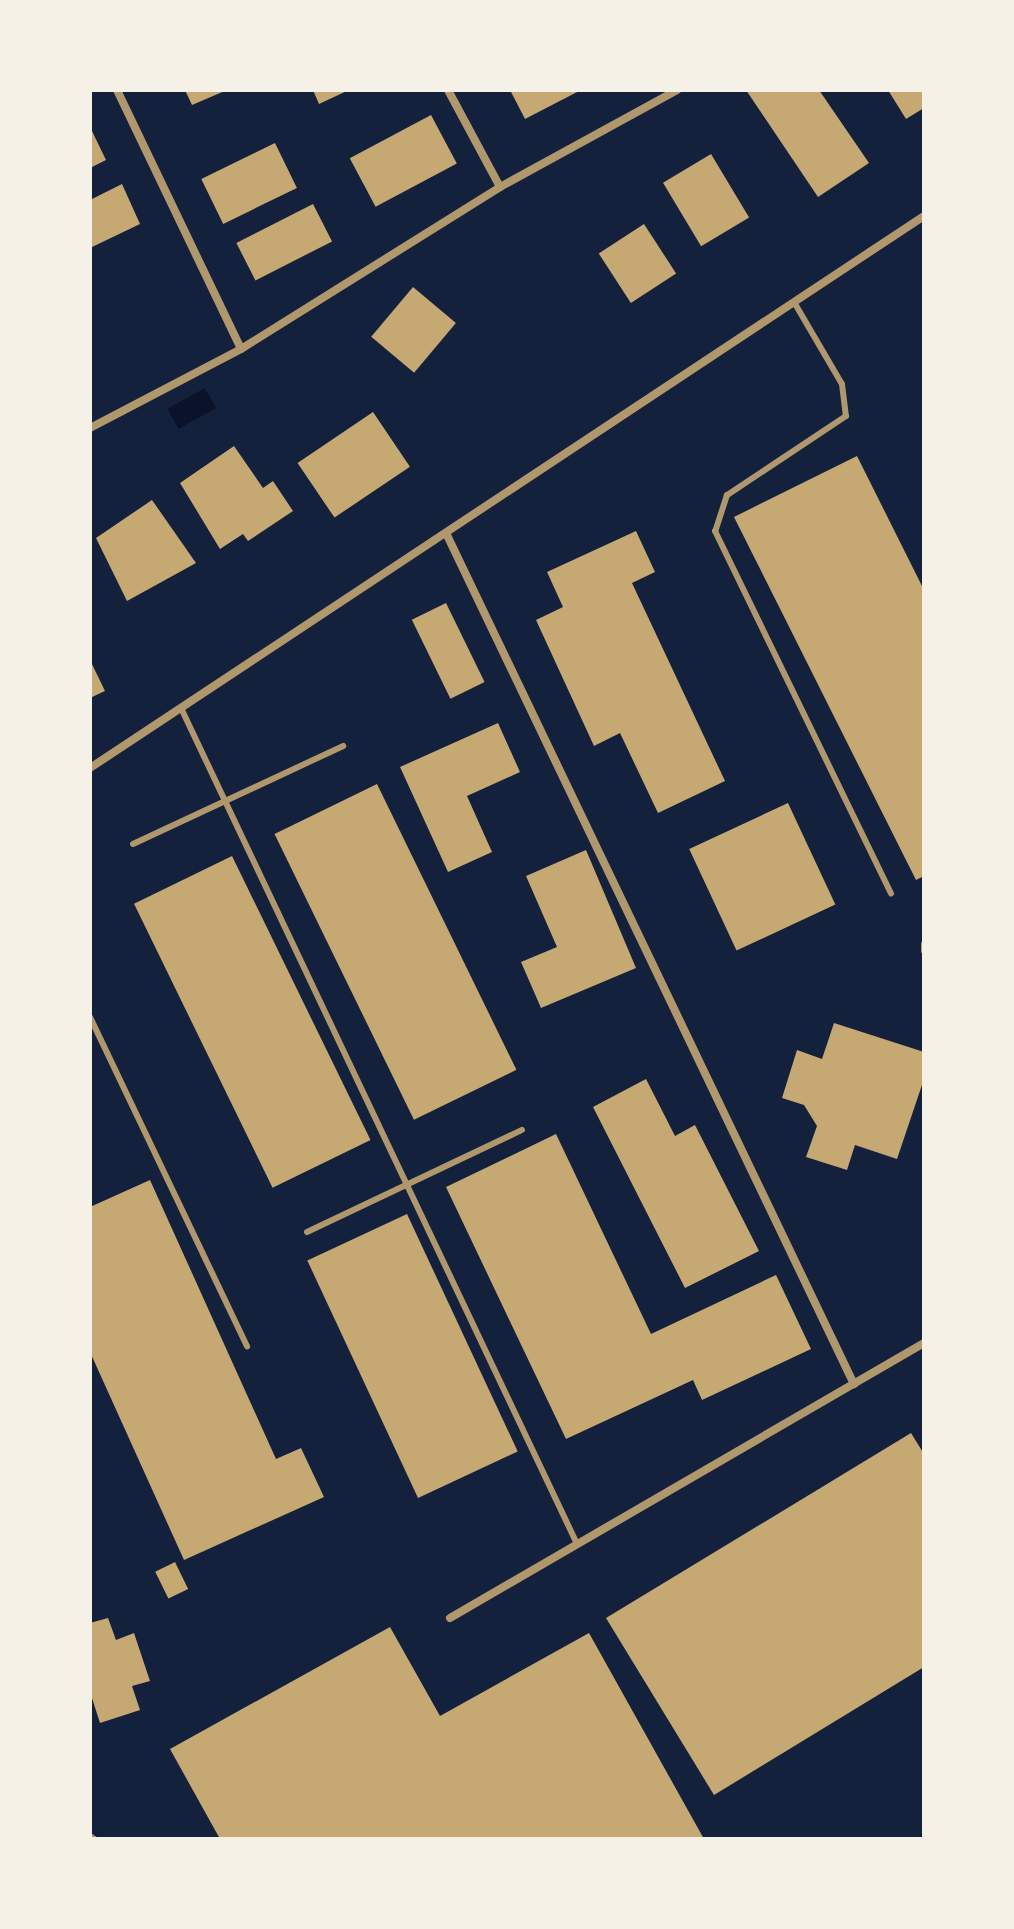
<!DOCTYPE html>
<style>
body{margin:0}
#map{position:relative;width:1014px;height:1929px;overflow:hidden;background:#14213d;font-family:"Nunito Sans",sans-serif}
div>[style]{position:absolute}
.water>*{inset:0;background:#0b132b;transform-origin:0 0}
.building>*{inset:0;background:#c6a872;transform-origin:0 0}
.service>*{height:6px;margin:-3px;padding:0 3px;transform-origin:3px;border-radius:3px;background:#b1986c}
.minor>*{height:8px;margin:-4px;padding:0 4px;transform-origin:4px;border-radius:4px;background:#b1986c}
span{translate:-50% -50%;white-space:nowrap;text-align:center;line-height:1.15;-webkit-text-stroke:7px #f6f1e7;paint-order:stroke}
.frame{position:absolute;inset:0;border:92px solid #f6f1e7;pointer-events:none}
</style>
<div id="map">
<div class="water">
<div style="left:205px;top:388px;width:23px;height:43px;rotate:61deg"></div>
</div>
<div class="building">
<div style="clip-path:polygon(185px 90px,227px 90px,192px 105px)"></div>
<div style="clip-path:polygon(313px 90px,349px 90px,319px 104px)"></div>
<div style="clip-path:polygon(510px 90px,581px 90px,525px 119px)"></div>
<div style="clip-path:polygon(746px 90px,819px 90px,869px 163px,818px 197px)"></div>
<div style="clip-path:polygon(888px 90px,924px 90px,924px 108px,906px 119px)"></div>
<div style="left:431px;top:115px;width:55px;height:92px;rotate:62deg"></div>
<div style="clip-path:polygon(90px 127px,106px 160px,90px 168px)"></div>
<div style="left:275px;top:143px;width:50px;height:82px;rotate:64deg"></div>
<div style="left:711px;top:154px;width:74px;height:56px;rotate:59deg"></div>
<div style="clip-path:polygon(122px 184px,140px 224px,90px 248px,90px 200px)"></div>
<div style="left:313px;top:204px;width:42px;height:86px;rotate:63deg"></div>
<div style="left:644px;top:224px;width:59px;height:54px;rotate:57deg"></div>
<div style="left:413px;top:287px;width:56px;height:65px;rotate:40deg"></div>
<div style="left:373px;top:412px;width:66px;height:91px;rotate:56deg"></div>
<div style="clip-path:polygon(234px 446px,263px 488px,273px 481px,293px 511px,248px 541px,243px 534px,220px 549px,180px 483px)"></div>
<div style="clip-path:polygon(857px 456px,924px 590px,924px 876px,916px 880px,734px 517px)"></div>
<div style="clip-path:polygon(152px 500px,196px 563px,127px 601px,96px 538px)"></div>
<div style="clip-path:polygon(636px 531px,655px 572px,632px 583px,725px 781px,658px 813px,620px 733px,594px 746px,536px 620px,563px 607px,547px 572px)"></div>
<div style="left:446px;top:603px;width:88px;height:38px;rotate:64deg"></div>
<div style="clip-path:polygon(90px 660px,105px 691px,90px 698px)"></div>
<div style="clip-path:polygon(498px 723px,520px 772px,467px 796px,492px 852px,448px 872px,400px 767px)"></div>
<div style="left:377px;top:784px;width:318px;height:114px;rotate:64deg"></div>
<div style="left:788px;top:803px;width:112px;height:109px;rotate:65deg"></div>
<div style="clip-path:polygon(586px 850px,636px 968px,541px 1008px,521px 962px,557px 947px,526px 876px)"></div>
<div style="left:232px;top:856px;width:316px;height:109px;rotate:64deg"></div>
<div style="clip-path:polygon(834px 1023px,924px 1052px,924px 1079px,897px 1159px,855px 1145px,847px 1170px,806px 1157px,817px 1126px,804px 1105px,782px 1098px,797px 1050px,822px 1059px)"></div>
<div style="clip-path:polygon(646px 1079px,675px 1136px,695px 1125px,759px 1251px,685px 1288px,593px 1107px)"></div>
<div style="clip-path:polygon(556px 1134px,651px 1334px,776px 1275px,811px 1349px,702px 1400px,693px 1380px,566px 1439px,446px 1187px)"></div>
<div style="clip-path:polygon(150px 1180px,276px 1459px,301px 1448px,324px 1497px,184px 1560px,90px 1352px,90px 1207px)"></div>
<div style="left:407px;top:1214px;width:262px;height:110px;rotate:65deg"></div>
<div style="clip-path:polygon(911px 1433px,924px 1454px,924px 1667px,714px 1795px,606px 1618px)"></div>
<div style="left:175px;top:1562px;width:30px;height:22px;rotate:64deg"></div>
<div style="clip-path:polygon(108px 1618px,116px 1640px,134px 1633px,150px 1681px,132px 1686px,140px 1710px,100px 1723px,90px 1692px,90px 1623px)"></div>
<div style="clip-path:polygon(390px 1627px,440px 1716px,589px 1633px,704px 1839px,220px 1839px,170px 1749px)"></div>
</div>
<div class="service">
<div style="left:794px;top:302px;width:95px;rotate:59.7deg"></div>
<div style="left:842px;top:384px;width:32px;rotate:83deg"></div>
<div style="left:846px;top:416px;width:143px;rotate:146.4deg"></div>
<div style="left:727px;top:495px;width:38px;rotate:108deg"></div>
<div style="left:715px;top:531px;width:403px;rotate:64.1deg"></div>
<div style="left:181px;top:708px;width:925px;rotate:64.65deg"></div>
<div style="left:133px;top:844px;width:232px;rotate:-25deg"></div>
<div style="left:924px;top:944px;width:7px;rotate:90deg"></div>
<div style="left:90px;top:1017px;width:365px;rotate:64.5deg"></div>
<div style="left:307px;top:1232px;width:238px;rotate:-25.4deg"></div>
<div style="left:90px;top:1836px;width:5px;rotate:37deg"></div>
</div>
<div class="minor">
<div style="left:117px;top:90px;width:287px;rotate:64.4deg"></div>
<div style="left:448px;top:90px;width:110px;rotate:61.8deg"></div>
<div style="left:90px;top:428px;width:170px;rotate:-27.6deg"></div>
<div style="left:241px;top:349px;width:305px;rotate:-32deg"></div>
<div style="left:500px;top:187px;width:202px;rotate:-28.7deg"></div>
<div style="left:446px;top:533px;width:944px;rotate:64.39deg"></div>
<div style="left:90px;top:768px;width:1000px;rotate:-33.5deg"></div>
<div style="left:450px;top:1618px;width:548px;rotate:-30.12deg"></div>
</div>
<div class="frame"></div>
</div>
